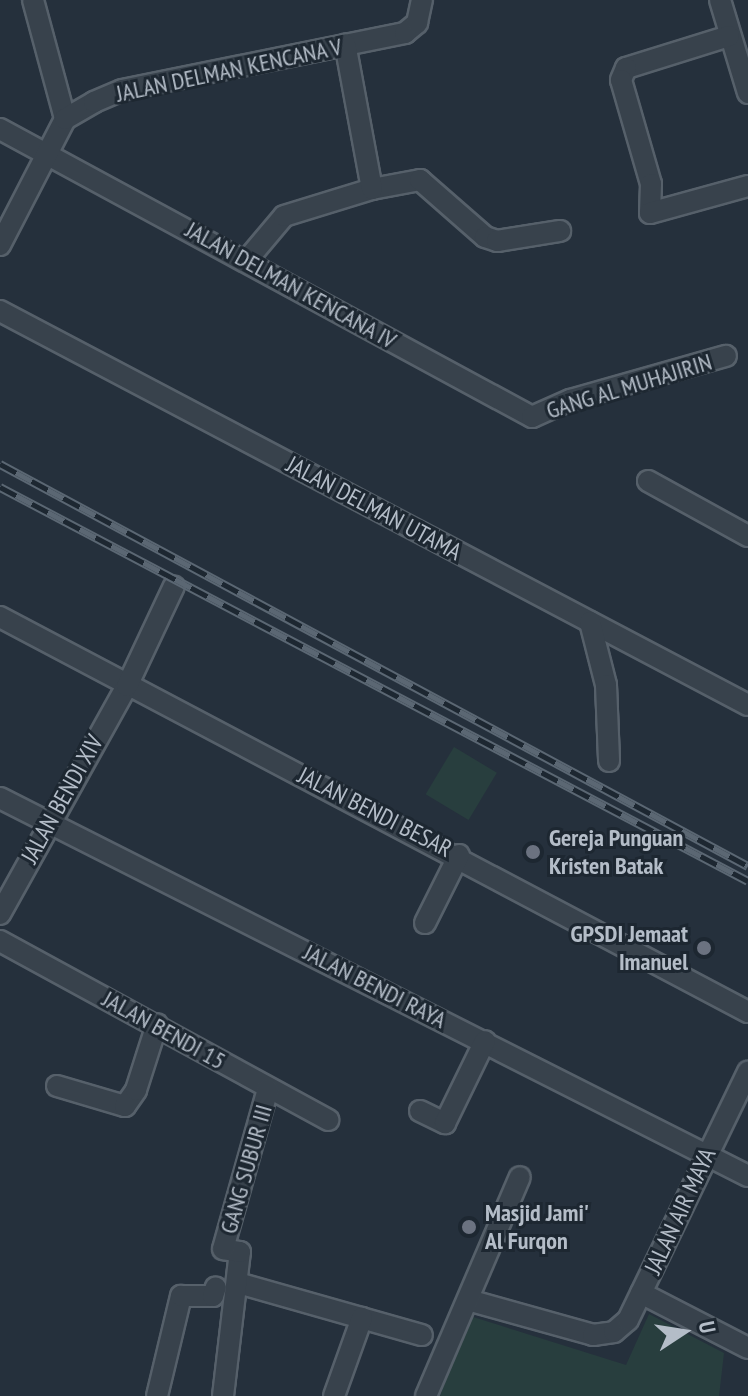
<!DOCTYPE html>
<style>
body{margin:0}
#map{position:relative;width:748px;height:1396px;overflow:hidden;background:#25303c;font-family:"PT Sans Narrow",sans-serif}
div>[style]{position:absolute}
.green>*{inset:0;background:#283e3e;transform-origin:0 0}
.roads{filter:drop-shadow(2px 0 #56606a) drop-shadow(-2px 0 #56606a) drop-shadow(0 2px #56606a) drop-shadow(0 -2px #56606a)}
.minor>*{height:20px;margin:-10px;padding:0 10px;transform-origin:10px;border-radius:10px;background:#38424c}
.rail>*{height:9px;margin-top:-4.5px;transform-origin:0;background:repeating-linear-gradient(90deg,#1d2731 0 18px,#5b6773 0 36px);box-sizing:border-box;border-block:2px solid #5b6773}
.dots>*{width:22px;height:22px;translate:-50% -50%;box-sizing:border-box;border:4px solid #1d2731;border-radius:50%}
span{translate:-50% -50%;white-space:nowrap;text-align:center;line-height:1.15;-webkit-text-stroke:6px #1d2731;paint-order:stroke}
.street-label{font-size:24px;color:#b4bdc8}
.poi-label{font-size:24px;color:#b4bdc8;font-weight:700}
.left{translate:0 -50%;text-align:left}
.right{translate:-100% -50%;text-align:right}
.north{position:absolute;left:644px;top:1292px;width:80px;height:80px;-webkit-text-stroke:6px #1d2731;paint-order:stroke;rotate:78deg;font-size:22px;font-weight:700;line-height:32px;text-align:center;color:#b4bdc8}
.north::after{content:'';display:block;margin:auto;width:28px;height:36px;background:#b4bdc8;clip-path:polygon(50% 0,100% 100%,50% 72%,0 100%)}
</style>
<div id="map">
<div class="green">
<div style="left:454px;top:747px;width:50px;height:55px;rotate:31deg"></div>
<div style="clip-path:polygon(649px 1314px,724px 1353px,719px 1396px,440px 1396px,470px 1316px,626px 1365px)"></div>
</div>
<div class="roads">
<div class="minor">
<div style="left:33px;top:0;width:123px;rotate:74.9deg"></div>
<div style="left:720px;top:0;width:97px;rotate:73.2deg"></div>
<div style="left:729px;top:36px;width:108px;rotate:162.7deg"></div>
<div style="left:626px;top:68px;width:13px;rotate:113deg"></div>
<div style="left:621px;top:80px;width:108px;rotate:73.9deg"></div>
<div style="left:651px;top:184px;width:29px;rotate:92deg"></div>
<div style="left:650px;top:213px;width:102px;rotate:-15.4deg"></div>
<div style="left:0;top:129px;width:605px;rotate:28.43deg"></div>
<div style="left:532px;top:417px;width:42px;rotate:-24.1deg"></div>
<div style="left:570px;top:400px;width:162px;rotate:-15.8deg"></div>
<div style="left:372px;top:189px;width:49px;rotate:-10.6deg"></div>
<div style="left:420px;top:180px;width:86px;rotate:41.2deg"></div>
<div style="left:485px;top:237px;width:13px;rotate:18deg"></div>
<div style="left:497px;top:241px;width:64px;rotate:-9deg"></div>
<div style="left:0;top:245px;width:142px;rotate:-62.7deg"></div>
<div style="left:65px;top:119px;width:34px;rotate:-30deg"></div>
<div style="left:94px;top:102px;width:30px;rotate:-23deg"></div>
<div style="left:122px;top:90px;width:289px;rotate:-11.4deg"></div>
<div style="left:405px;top:33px;width:16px;rotate:-40deg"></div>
<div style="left:417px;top:23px;width:24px;rotate:-78deg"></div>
<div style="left:247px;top:260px;width:57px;rotate:-49.9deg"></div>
<div style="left:284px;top:216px;width:92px;rotate:-17.1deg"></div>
<div style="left:372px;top:189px;width:147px;rotate:-100.5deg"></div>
<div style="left:0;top:311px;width:845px;rotate:27.78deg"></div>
<div style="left:648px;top:481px;width:114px;rotate:28.8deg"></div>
<div style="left:0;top:617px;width:846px;rotate:27.84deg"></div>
<div style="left:590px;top:622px;width:65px;rotate:75.7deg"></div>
<div style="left:606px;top:685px;width:76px;rotate:87.7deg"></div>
<div style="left:0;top:798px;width:838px;rotate:26.81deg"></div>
<div style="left:0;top:914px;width:261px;rotate:-60.9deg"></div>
<div style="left:127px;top:686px;width:110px;rotate:-64.8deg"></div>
<div style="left:425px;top:923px;width:76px;rotate:-63.4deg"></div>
<div style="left:0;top:941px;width:374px;rotate:28.6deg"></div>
<div style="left:57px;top:1086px;width:71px;rotate:16.4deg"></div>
<div style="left:125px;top:1106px;width:19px;rotate:-55deg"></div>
<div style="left:136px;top:1090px;width:69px;rotate:-72.3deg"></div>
<div style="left:420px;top:1111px;width:28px;rotate:26deg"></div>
<div style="left:445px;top:1123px;width:91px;rotate:-64deg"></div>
<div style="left:238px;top:1283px;width:191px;rotate:15.8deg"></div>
<div style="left:641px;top:1293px;width:120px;rotate:27.2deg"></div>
<div style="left:468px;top:1300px;width:130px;rotate:15.6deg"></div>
<div style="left:593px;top:1335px;width:21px;rotate:-8deg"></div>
<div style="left:614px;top:1332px;width:18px;rotate:-41deg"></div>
<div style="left:628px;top:1320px;width:276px;rotate:-64.2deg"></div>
<div style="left:157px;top:1396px;width:103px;rotate:-76.5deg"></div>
<div style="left:181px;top:1296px;width:32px"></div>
<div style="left:213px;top:1296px;width:9px;rotate:-72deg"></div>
<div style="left:223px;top:1396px;width:145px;rotate:-83.3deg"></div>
<div style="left:240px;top:1252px;width:17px;rotate:-170deg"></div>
<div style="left:223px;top:1249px;width:166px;rotate:-74.3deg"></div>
<div style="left:334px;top:1396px;width:83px;rotate:-70.3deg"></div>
<div style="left:426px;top:1396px;width:238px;rotate:-66.8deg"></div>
</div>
</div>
<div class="rail">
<div style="left:0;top:464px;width:849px;rotate:28.26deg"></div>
<div style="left:0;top:487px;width:845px;rotate:27.78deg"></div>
</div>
<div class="dots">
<div style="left:533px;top:852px;background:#6b7280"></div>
<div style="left:704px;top:948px;background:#6b7280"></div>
<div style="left:469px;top:1227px;background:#6b7280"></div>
</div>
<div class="street-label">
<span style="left:229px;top:70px;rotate:-12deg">JALAN DELMAN KENCANA V</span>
<span style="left:291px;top:285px;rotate:29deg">JALAN DELMAN KENCANA IV</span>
<span style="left:629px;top:386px;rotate:-17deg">GANG AL MUHAJIRIN</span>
<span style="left:374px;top:508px;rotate:28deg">JALAN DELMAN UTAMA</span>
<span style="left:62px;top:799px;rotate:-61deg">JALAN BENDI XIV</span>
<span style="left:375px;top:812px;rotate:27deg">JALAN BENDI BESAR</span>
<span style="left:375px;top:986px;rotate:27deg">JALAN BENDI RAYA</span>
<span style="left:164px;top:1030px;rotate:29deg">JALAN BENDI 15</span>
<span style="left:246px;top:1169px;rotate:-74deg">GANG SUBUR III</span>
<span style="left:680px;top:1211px;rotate:-65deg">JALAN AIR MAYA</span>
</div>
<div class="poi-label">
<span class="left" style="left:549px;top:852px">Gereja Punguan<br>Kristen Batak</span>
<span class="right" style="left:688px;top:948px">GPSDI Jemaat<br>Imanuel</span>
<span class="left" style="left:485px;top:1227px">Masjid Jami'<br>Al Furqon</span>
</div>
<div class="north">U</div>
</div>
